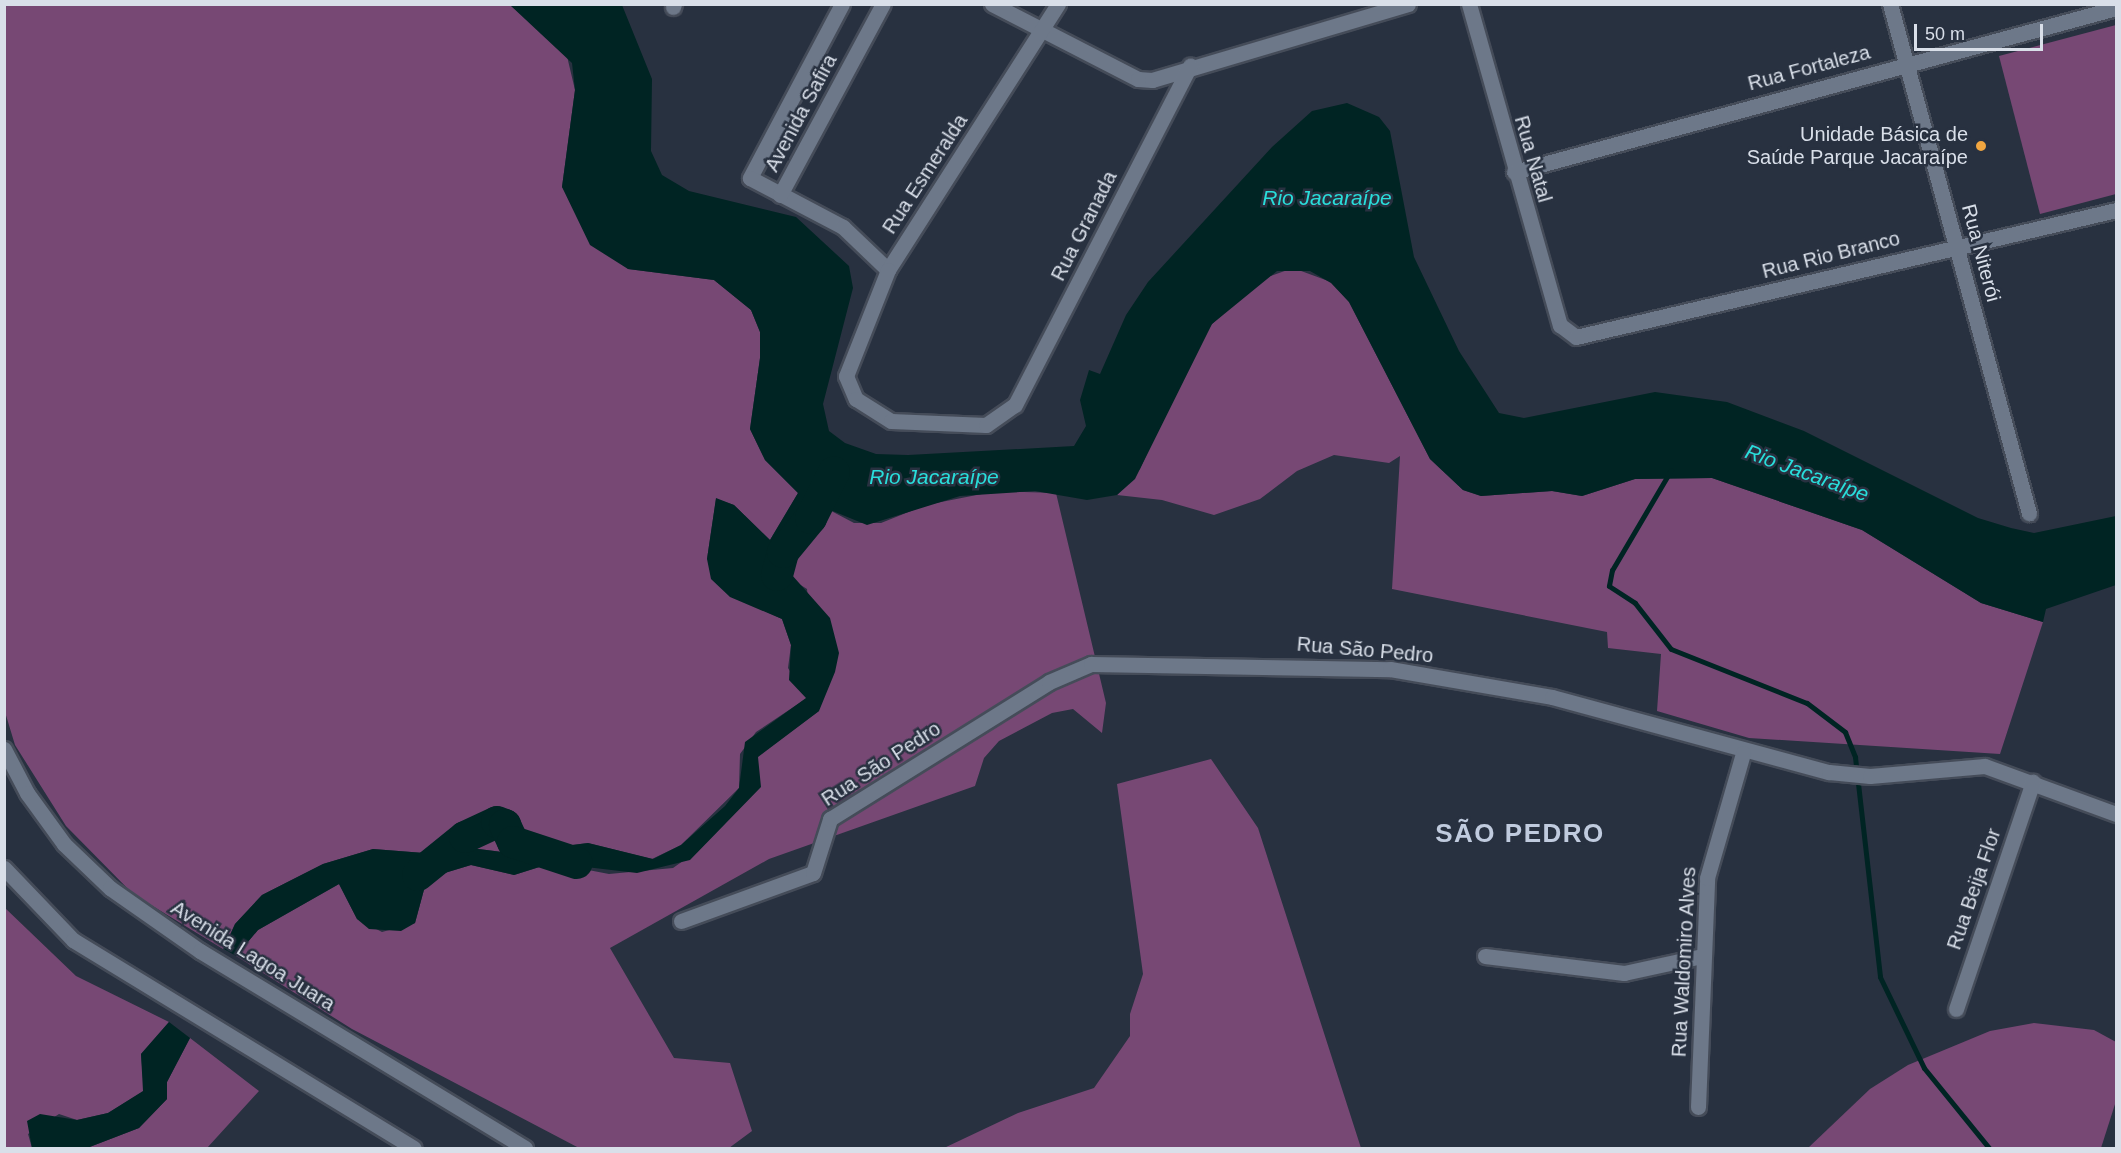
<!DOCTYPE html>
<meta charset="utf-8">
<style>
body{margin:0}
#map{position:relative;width:2121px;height:1153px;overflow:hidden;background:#283140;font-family:Helvetica,sans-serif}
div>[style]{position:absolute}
.green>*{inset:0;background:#774874}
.water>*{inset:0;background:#002423}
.stream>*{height:5px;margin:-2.5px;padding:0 2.5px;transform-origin:2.5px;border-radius:2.5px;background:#002423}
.river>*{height:32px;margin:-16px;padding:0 16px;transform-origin:16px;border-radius:16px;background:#002423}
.roads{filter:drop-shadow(2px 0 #454c59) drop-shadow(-2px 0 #454c59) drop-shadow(0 2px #454c59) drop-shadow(0 -2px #454c59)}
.minor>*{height:15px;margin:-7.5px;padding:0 7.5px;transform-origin:7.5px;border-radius:7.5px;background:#6d7889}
.secondary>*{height:15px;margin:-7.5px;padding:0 7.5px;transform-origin:7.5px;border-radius:7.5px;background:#6d7889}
.dots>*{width:16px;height:16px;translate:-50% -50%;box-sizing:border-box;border:3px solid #283140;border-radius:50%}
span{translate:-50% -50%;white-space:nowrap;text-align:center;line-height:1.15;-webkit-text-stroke:5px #283140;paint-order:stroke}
.street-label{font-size:20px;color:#d9dfe9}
.poi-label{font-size:20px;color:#d9dfe9}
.right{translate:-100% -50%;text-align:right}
.water-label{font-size:21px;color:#29dedb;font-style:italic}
.district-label{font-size:26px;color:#c0cbde;font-weight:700;letter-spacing:1.5px}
.frame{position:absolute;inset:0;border:6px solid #d9dfe9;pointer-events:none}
.scale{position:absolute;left:1914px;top:24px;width:129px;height:27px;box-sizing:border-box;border:3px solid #d9dfe9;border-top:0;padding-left:8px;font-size:18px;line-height:21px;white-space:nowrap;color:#d9dfe9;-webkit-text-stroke:4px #283140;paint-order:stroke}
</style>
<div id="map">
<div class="green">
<div style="clip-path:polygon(4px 5px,510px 5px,566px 52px,575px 90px,562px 187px,628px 269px,714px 280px,751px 310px,760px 332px,760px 358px,750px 429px,765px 460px,798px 493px,770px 540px,734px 505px,716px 499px,707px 559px,758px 608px,782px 619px,791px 645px,788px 668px,807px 698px,756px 732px,740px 754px,739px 788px,681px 845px,652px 859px,588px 843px,510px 853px,455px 846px,424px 853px,373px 849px,323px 864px,262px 895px,235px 924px,223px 949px,133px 894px,66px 826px,15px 745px,5px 712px)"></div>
<div style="clip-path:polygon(2116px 25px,2116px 194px,2040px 214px,1999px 56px)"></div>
<div style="clip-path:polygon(1293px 268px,1331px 282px,1349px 302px,1430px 459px,1463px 490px,1481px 496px,1552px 491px,1582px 496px,1635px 479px,1712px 478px,1862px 530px,1981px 603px,2043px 622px,2000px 754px,1749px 738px,1657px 711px,1661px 654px,1608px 648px,1607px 632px,1392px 589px,1400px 456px,1389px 463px,1334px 455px,1297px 471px,1260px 499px,1214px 515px,1162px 500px,1117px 495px,1140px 469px,1195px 348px,1212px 324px,1262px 279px)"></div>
<div style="clip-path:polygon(997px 491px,1056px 493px,1106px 703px,1102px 733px,1073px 709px,1052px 713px,999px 741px,984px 758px,975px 786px,769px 859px,610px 948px,674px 1058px,730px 1063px,752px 1131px,729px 1148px,579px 1148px,352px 1029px,236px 956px,258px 930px,339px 884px,357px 919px,382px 932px,415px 923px,425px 886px,438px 875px,471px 865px,514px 875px,552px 863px,609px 874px,673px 868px,700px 849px,760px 787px,757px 757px,819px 711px,807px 589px,791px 579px,784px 566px,797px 533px,818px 504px,854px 523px,881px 523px,926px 505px)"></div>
<div style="clip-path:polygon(1211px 759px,1258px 828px,1361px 1148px,944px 1148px,1018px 1113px,1094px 1088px,1130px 1036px,1130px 1014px,1143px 974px,1117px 784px)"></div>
<div style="clip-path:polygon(4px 907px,76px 976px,169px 1022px,141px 1054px,144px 1091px,108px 1113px,77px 1120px,59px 1114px,28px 1134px,32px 1148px,5px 1148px)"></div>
<div style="clip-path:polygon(2034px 1023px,2094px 1030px,2116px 1042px,2116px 1101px,2101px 1148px,1808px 1148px,1870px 1089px,1908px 1065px,1990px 1031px)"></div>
<div style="clip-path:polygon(190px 1038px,259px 1091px,207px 1148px,87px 1148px,139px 1128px,167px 1099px,167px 1082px)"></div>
</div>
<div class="water">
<div style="clip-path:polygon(510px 5px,622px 5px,652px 79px,651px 151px,662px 175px,689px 191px,796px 217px,849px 266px,853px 288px,823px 404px,829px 431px,845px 443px,876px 454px,908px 455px,1074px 446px,1086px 426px,1080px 400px,1089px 370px,1100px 374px,1126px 315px,1148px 282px,1272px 147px,1312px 111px,1347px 103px,1379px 117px,1390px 131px,1414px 257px,1459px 351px,1499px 413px,1524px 418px,1655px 392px,1727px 402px,1804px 431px,1978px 518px,2011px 528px,2034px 533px,2116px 516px,2116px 585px,2046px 609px,2043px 622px,1981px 603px,1862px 530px,1712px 478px,1635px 479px,1582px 496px,1552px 491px,1481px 496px,1463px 490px,1430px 459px,1349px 302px,1331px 283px,1310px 271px,1277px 271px,1212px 324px,1135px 479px,1117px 495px,1087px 500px,1035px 491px,960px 496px,867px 525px,818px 505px,797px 533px,784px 566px,830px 618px,839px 653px,835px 672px,819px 711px,758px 757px,761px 787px,690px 860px,637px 873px,552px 863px,514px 875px,471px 865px,438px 875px,425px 886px,415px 923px,401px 931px,369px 929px,357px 919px,339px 884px,258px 930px,236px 956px,224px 949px,235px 924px,262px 895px,323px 864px,373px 849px,424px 853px,455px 846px,510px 853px,588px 843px,653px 859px,681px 845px,725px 806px,739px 788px,745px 742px,806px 698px,789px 680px,791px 645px,782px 619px,730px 597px,711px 579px,707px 559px,716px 498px,734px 505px,770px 540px,798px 493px,765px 460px,750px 429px,760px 358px,760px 332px,751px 310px,714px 280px,628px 269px,590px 245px,562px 187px,575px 90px,572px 63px)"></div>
<div style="clip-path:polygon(169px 1022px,190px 1038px,167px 1082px,167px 1099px,139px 1128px,87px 1148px,32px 1148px,27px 1121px,40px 1114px,77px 1120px,108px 1113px,143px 1091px,141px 1054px)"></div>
</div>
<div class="stream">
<div style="left:1671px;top:470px;width:116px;rotate:120.5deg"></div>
<div style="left:1612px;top:570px;width:16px;rotate:101deg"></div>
<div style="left:1609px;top:586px;width:31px;rotate:33deg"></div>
<div style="left:1635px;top:603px;width:58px;rotate:52deg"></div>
<div style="left:1671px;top:649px;width:146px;rotate:21.7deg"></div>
<div style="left:1807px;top:703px;width:48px;rotate:37.3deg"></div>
<div style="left:1845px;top:732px;width:27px;rotate:68deg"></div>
<div style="left:1855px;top:757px;width:221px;rotate:83.5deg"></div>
<div style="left:1880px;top:977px;width:101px;rotate:64.2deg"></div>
<div style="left:1924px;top:1068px;width:103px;rotate:50.9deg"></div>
</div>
<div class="river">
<div style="left:777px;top:575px;width:24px;rotate:-75deg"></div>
<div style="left:783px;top:552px;width:44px;rotate:-50.5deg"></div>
<div style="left:811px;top:518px;width:51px;rotate:-63.4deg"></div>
<div style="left:418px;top:875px;width:60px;rotate:-39deg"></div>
<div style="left:465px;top:837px;width:35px;rotate:-25deg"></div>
<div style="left:497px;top:822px;width:9px;rotate:21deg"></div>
<div style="left:505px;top:825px;width:19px;rotate:65deg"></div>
<div style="left:513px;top:842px;width:67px;rotate:18.2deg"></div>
</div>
<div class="roads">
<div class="minor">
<div style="left:842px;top:4px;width:197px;rotate:117.9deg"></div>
<div style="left:750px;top:178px;width:105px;rotate:27.8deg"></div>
<div style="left:843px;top:227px;width:62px;rotate:43.7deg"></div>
<div style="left:992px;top:4px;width:164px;rotate:27.2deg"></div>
<div style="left:1138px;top:79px;width:14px;rotate:4deg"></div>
<div style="left:1152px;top:80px;width:267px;rotate:-16.5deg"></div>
<div style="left:1058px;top:4px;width:316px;rotate:122.6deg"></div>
<div style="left:888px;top:270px;width:114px;rotate:111.6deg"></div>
<div style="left:846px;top:376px;width:25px;rotate:67deg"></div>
<div style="left:856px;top:399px;width:41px;rotate:32.2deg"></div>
<div style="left:891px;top:421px;width:95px;rotate:2.4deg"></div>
<div style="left:986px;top:425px;width:35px;rotate:-35deg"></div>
<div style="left:1015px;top:405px;width:382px;rotate:-62.7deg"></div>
<div style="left:1469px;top:4px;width:334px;rotate:74.2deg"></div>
<div style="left:1560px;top:325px;width:20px;rotate:37deg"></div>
<div style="left:1576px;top:337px;width:555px;rotate:-13.23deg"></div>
<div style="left:1890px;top:4px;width:528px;rotate:74.73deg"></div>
<div style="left:673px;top:7px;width:3px;rotate:-72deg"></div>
<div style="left:1514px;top:172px;width:624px;rotate:-15.24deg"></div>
<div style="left:780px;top:195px;width:217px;rotate:-61.7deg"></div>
<div style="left:681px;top:921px;width:140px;rotate:-20deg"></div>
<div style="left:813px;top:873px;width:57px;rotate:-72.5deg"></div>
<div style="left:830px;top:819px;width:258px;rotate:-32deg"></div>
<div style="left:1049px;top:682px;width:46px;rotate:-23.2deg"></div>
<div style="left:1091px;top:664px;width:299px;rotate:1deg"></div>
<div style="left:1390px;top:669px;width:164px;rotate:9.8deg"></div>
<div style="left:1552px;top:697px;width:287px;rotate:15.2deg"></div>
<div style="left:1829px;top:772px;width:41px;rotate:5.6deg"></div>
<div style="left:1870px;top:776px;width:115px;rotate:-5deg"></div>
<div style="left:1985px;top:766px;width:140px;rotate:20.1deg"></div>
<div style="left:1485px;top:956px;width:140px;rotate:7deg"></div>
<div style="left:1624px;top:973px;width:80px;rotate:-12.3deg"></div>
<div style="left:1956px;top:1009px;width:240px;rotate:-71.3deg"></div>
<div style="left:1698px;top:1107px;width:229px;rotate:-87.7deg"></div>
<div style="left:1707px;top:878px;width:130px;rotate:-73.9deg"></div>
</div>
<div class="secondary">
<div style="left:4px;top:749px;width:50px;rotate:62.4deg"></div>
<div style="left:27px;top:793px;width:63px;rotate:54deg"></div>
<div style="left:64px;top:844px;width:64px;rotate:43.7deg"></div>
<div style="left:110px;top:888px;width:110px;rotate:35deg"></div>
<div style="left:200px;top:951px;width:380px;rotate:31.2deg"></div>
<div style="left:4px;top:868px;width:100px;rotate:46.2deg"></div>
<div style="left:73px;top:940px;width:399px;rotate:31.4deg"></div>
</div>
</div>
<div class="dots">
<div style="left:1981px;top:146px;background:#f1a640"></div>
</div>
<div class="street-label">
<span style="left:1809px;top:68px;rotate:-15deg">Rua Fortaleza</span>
<span style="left:801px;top:113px;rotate:-62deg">Avenida Safira</span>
<span style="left:1533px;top:159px;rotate:74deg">Rua Natal</span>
<span style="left:925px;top:174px;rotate:-57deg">Rua Esmeralda</span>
<span style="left:1084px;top:226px;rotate:-63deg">Rua Granada</span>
<span style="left:1981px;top:253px;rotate:75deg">Rua Niterói</span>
<span style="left:1831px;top:255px;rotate:-14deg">Rua Rio Branco</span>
<span style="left:1365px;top:650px;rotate:5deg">Rua São Pedro</span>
<span style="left:881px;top:764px;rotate:-33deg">Rua São Pedro</span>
<span style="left:1974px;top:889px;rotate:-71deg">Rua Beija Flor</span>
<span style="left:253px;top:956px;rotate:32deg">Avenida Lagoa Juara</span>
<span style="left:1684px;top:962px;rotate:-87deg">Rua Waldomiro Alves</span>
</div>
<div class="poi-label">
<span class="right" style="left:1968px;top:146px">Unidade Básica de<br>Saúde Parque Jacaraípe</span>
</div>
<div class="water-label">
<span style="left:1327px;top:198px">Rio Jacaraípe</span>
<span style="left:1807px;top:473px;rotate:20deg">Rio Jacaraípe</span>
<span style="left:934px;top:477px">Rio Jacaraípe</span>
</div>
<div class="district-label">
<span style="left:1520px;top:834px">SÃO PEDRO</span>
</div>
<div class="frame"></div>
<div class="scale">50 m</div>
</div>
